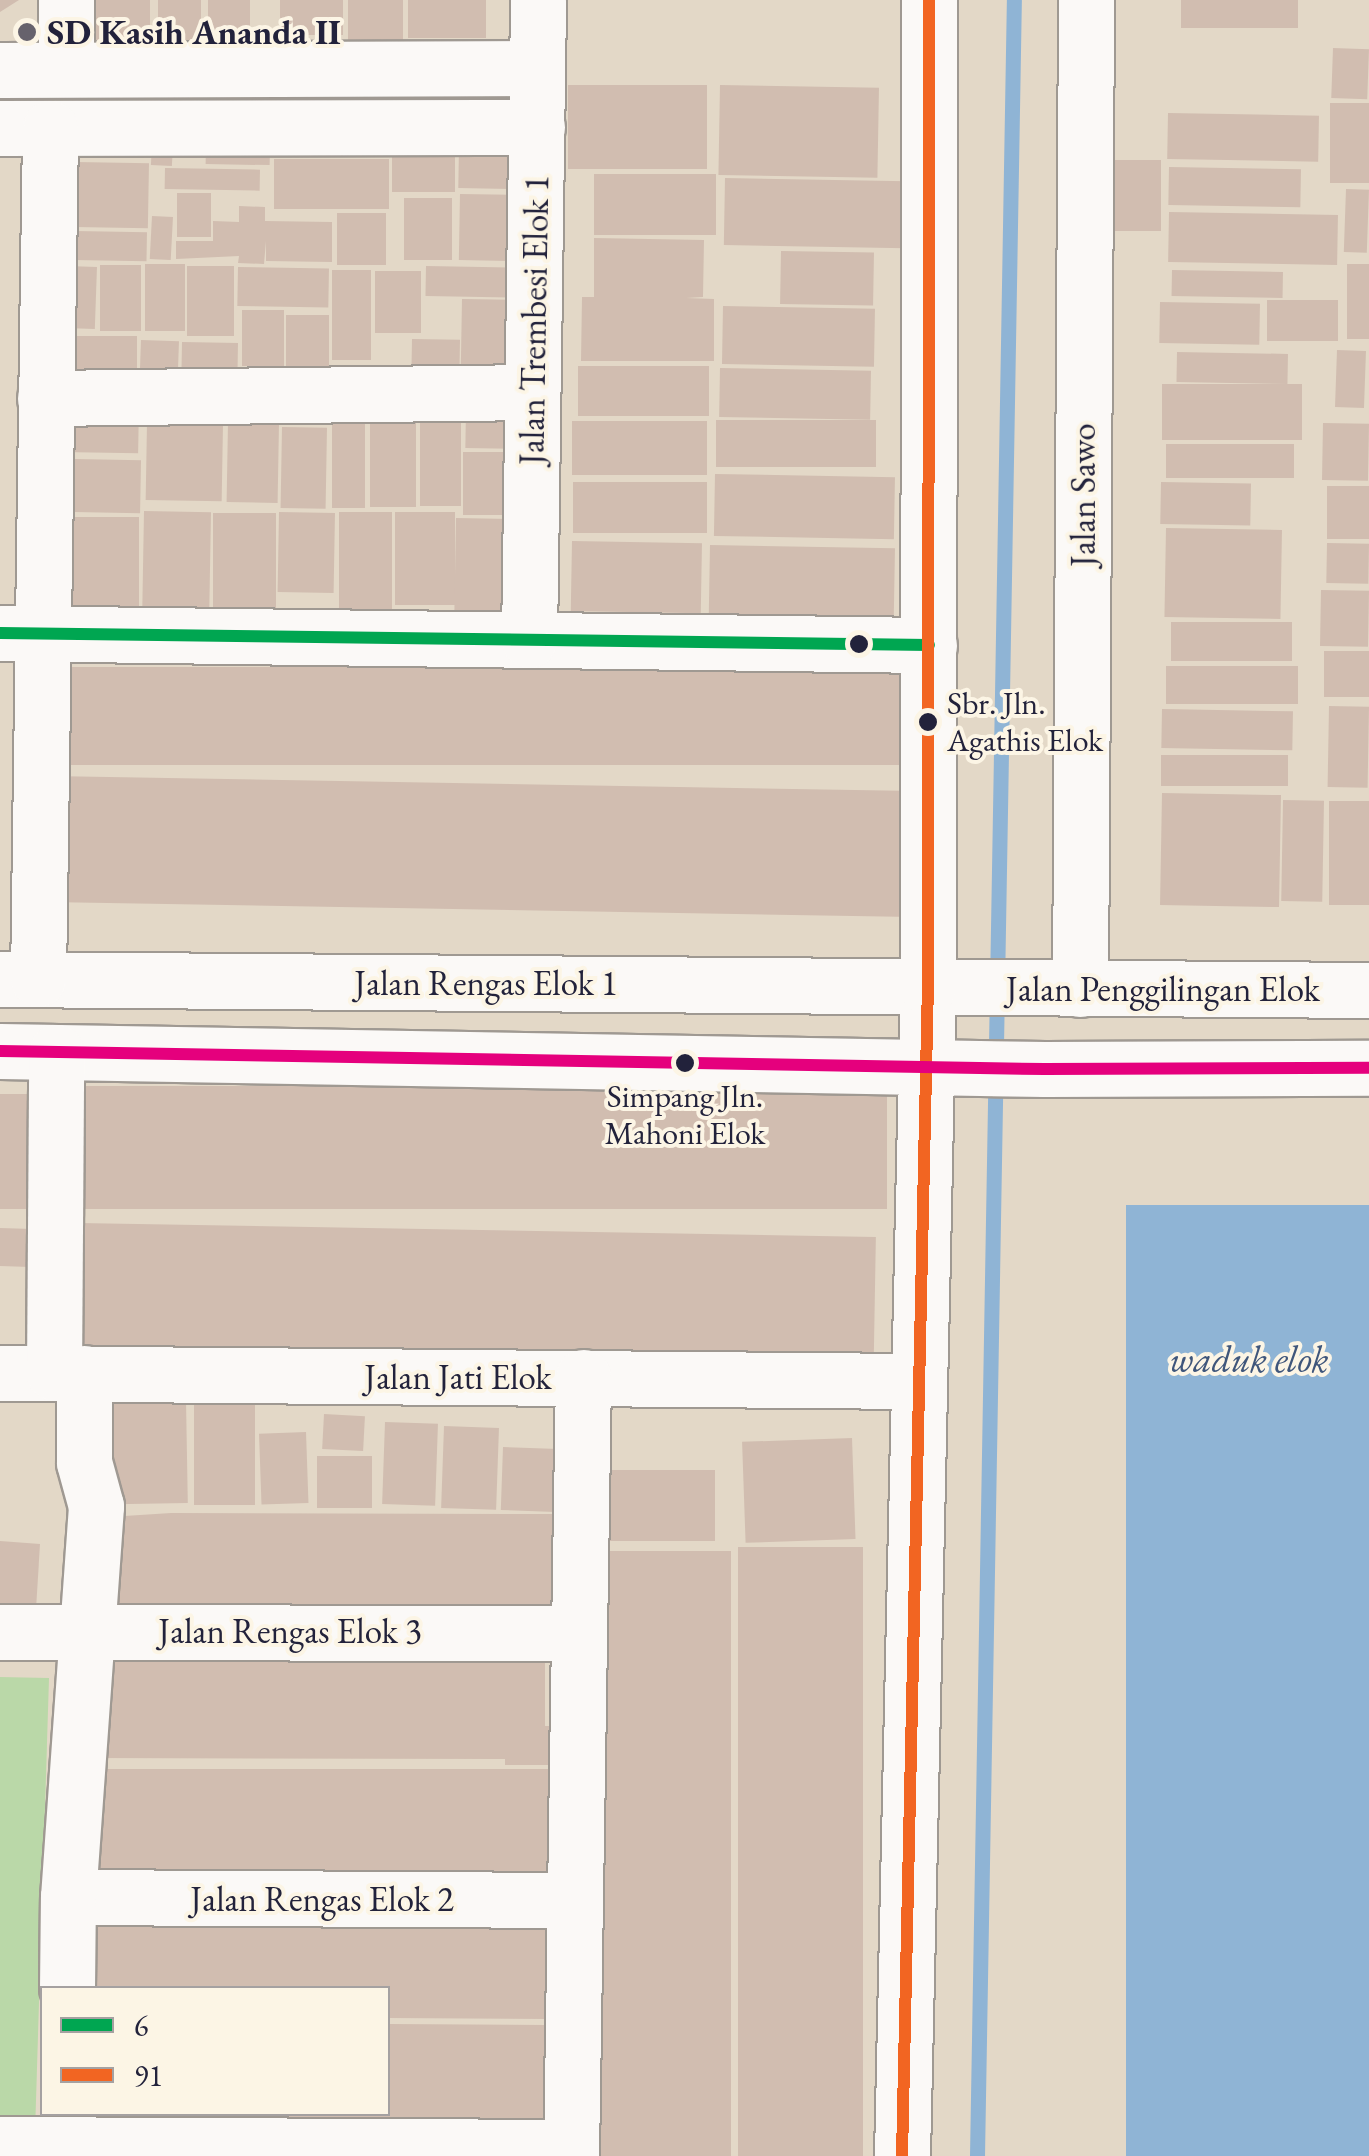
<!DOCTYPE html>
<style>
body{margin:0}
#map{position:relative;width:1369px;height:2156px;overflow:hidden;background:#e3d8c7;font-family:"EB Garamond",serif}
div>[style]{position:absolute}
.green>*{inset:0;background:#bad8a8}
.water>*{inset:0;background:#8fb4d5;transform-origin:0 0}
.stream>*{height:15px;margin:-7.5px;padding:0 7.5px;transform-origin:7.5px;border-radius:7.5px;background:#8fb4d5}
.building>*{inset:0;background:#d1bdb0;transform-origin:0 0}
.roads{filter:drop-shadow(2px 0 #9f9992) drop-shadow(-2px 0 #9f9992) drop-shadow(0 2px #9f9992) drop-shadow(0 -2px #9f9992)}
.street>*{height:55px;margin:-27.5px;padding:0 27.5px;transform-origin:27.5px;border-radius:27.5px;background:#fbf9f7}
.bus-1>*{height:12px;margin:-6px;padding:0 6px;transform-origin:6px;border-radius:6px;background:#00a651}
.bus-2>*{height:12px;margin:-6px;padding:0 6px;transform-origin:6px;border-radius:6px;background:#f26522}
.bus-3>*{height:12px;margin:-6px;padding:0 6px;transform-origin:6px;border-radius:6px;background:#e5007d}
.dots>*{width:28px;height:28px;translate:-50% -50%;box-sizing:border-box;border:5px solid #fcf5e5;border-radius:50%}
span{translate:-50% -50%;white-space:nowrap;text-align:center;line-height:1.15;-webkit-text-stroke:8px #fcf5e5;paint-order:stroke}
.bus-label{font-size:32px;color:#22223b}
.left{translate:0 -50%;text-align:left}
.poi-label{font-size:35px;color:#22223b;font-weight:700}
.street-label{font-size:35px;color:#22223b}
.water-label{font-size:38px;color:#3f567b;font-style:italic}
.legend{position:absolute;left:40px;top:1986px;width:350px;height:130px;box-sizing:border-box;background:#fcf5e5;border:2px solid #a5a1a1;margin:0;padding:12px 18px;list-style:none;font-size:30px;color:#22223b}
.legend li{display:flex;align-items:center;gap:20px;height:50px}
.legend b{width:50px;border:2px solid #a5a1a1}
</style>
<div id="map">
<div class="green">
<div style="clip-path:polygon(0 1677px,49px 1678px,35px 2133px,0 2134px)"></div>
</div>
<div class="water">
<div style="left:1369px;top:1205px;width:951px;height:243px;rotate:90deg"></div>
</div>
<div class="stream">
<div style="left:977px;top:2156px;width:2156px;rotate:-89.02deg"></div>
</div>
<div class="building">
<div style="clip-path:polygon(0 0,19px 0,0 12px)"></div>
<div style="left:86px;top:0;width:64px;height:49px"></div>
<div style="left:158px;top:0;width:43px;height:40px"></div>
<div style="left:208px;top:0;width:42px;height:31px"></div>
<div style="left:280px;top:0;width:63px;height:35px"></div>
<div style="left:348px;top:0;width:55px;height:53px"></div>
<div style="left:408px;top:0;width:78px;height:38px"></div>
<div style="left:1181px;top:0;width:117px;height:28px"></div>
<div style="left:1333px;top:48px;width:36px;height:50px;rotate:2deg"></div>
<div style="left:568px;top:85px;width:139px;height:84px"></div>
<div style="left:720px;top:85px;width:159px;height:90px;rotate:1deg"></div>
<div style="left:1330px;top:103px;width:39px;height:80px"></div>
<div style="left:1168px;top:113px;width:151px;height:46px;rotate:1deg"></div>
<div style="left:206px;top:143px;width:64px;height:21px;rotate:1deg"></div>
<div style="left:152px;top:144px;width:21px;height:21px;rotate:3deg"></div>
<div style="left:459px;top:147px;width:71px;height:41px;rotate:1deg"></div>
<div style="left:392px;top:154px;width:63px;height:38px"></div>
<div style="left:274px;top:159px;width:115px;height:50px"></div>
<div style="left:1106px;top:160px;width:55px;height:71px"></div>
<div style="left:76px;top:162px;width:73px;height:65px;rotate:1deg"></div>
<div style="left:1169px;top:167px;width:132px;height:38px;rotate:1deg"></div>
<div style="left:165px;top:168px;width:95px;height:21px;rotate:1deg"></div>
<div style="left:594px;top:174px;width:122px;height:61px"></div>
<div style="left:725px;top:178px;width:182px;height:67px;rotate:1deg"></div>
<div style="left:1346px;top:189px;width:23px;height:63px;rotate:2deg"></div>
<div style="left:177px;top:193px;width:34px;height:44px"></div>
<div style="left:460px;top:194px;width:64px;height:66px;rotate:1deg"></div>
<div style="left:404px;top:198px;width:48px;height:62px"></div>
<div style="clip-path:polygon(239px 206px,265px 207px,265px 221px,332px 222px,332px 262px,266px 261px,266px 241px,264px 264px,238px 263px,239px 256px,176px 259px,176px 241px,213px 241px,213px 221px,239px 222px)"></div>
<div style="left:1169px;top:212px;width:169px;height:50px;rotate:1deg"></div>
<div style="left:337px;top:213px;width:49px;height:52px"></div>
<div style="left:152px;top:216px;width:21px;height:43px;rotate:3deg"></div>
<div style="left:75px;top:231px;width:72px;height:29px;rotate:1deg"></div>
<div style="clip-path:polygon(594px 238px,704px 240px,703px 297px,686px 298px,714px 299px,714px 361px,581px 361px,582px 297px,594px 297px)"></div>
<div style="left:781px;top:251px;width:93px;height:53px;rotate:1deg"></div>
<div style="left:145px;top:264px;width:40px;height:67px"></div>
<div style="left:1347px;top:264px;width:22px;height:75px"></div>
<div style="left:100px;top:265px;width:41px;height:66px"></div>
<div style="left:67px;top:266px;width:30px;height:62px;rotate:2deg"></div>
<div style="left:187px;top:266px;width:47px;height:70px"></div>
<div style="left:426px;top:266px;width:97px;height:30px;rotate:1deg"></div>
<div style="left:238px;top:267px;width:91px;height:39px;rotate:1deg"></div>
<div style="left:332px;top:270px;width:39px;height:90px"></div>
<div style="left:1172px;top:270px;width:111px;height:26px;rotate:1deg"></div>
<div style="left:375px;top:271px;width:46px;height:62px"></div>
<div style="left:462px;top:299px;width:53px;height:73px;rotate:1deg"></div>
<div style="left:1267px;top:300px;width:71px;height:41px"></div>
<div style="left:1160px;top:302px;width:100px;height:41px;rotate:1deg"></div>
<div style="left:723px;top:306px;width:152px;height:58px;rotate:1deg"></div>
<div style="left:242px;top:310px;width:42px;height:56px"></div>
<div style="left:286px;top:315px;width:43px;height:66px"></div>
<div style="left:67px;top:336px;width:70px;height:51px"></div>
<div style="left:412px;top:339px;width:48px;height:37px;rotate:1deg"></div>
<div style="left:141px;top:340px;width:38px;height:45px;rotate:2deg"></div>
<div style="left:182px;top:342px;width:56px;height:44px;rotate:1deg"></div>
<div style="left:1337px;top:350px;width:29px;height:57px;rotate:2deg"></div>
<div style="left:1177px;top:352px;width:111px;height:30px;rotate:1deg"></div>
<div style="left:578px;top:366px;width:131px;height:50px"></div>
<div style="left:720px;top:368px;width:151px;height:49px;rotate:1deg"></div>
<div style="left:1162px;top:384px;width:140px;height:56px"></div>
<div style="left:370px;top:401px;width:46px;height:106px"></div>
<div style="left:62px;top:402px;width:77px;height:50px;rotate:1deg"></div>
<div style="left:420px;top:406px;width:41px;height:100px"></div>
<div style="left:466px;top:410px;width:61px;height:38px;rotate:1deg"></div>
<div style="left:332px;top:416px;width:33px;height:92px"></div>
<div style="left:716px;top:420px;width:160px;height:47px"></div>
<div style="left:572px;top:421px;width:135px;height:54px"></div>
<div style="left:228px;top:422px;width:51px;height:80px;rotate:1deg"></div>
<div style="left:147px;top:423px;width:76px;height:77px;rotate:1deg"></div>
<div style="left:1323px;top:423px;width:46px;height:57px;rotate:1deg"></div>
<div style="left:282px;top:427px;width:45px;height:81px;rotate:1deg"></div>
<div style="left:1166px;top:444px;width:128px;height:34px"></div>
<div style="left:463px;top:452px;width:62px;height:63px"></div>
<div style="left:75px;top:459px;width:66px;height:53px;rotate:1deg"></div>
<div style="left:715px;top:474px;width:180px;height:62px;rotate:1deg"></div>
<div style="left:573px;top:482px;width:134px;height:51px"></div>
<div style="left:1161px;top:482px;width:90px;height:42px;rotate:1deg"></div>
<div style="left:1327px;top:486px;width:42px;height:53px"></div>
<div style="left:144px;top:511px;width:67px;height:112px;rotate:1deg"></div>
<div style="left:279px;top:512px;width:56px;height:80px;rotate:1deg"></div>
<div style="left:339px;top:512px;width:53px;height:120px"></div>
<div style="left:395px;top:512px;width:60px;height:93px"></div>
<div style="left:213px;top:513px;width:63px;height:115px"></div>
<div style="left:60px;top:517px;width:79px;height:111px"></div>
<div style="left:456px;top:518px;width:66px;height:109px;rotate:1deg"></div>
<div style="left:1166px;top:528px;width:116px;height:89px;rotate:1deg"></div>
<div style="left:572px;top:541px;width:130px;height:70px;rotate:1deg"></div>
<div style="left:1327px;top:543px;width:42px;height:40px;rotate:1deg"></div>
<div style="left:710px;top:545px;width:185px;height:91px;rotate:1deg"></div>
<div style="left:1321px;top:590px;width:48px;height:56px;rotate:1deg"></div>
<div style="left:1171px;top:622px;width:121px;height:39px"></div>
<div style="left:1324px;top:651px;width:45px;height:46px"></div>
<div style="left:1166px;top:666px;width:132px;height:38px"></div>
<div style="left:43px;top:667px;width:856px;height:98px"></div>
<div style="left:1329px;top:706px;width:40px;height:81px;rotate:1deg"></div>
<div style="left:1162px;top:709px;width:131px;height:39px;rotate:1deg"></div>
<div style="left:1161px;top:755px;width:127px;height:31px"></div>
<div style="left:50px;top:776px;width:866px;height:126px;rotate:1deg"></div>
<div style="left:1162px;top:793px;width:119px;height:112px;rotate:1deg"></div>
<div style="left:1283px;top:800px;width:41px;height:101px;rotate:1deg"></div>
<div style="left:1329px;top:801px;width:40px;height:104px"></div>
<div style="left:77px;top:1086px;width:810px;height:123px"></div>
<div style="left:0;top:1094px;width:28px;height:115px"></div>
<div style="left:78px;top:1223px;width:798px;height:124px;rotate:1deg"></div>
<div style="left:0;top:1228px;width:32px;height:38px;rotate:2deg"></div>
<div style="left:186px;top:1400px;width:103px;height:88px;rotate:89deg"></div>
<div style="left:194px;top:1401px;width:61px;height:104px"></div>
<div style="left:324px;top:1414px;width:41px;height:35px;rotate:3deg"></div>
<div style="left:385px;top:1422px;width:53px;height:82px;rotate:2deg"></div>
<div style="left:444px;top:1426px;width:55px;height:82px;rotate:2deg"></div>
<div style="left:306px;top:1432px;width:71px;height:47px;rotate:88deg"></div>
<div style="left:852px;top:1438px;width:101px;height:110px;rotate:88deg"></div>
<div style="left:503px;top:1447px;width:55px;height:63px;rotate:2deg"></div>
<div style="left:317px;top:1456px;width:55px;height:52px"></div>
<div style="left:715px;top:1470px;width:71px;height:108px;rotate:90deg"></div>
<div style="clip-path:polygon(171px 1513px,556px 1514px,556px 1623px,111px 1619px,109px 1517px)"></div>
<div style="clip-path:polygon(0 1541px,40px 1544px,35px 1626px,0 1623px)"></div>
<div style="left:738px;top:1547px;width:125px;height:609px"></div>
<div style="left:598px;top:1551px;width:133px;height:605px"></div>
<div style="clip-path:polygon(90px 1660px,545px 1662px,545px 1726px,570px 1726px,570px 1765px,505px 1765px,505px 1759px,90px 1758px)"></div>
<div style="left:557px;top:1769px;width:121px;height:473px;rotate:90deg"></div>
<div style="clip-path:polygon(81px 1912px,548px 1915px,547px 2019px,388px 2018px,388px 1988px,81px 1988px)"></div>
<div style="clip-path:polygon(388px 2024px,546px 2025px,545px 2142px,84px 2140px,84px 2114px,388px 2114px)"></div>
</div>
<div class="roads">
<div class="street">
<div style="left:66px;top:69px;width:69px;rotate:-90deg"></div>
<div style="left:0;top:70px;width:537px;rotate:-0.21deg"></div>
<div style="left:0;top:128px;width:537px;rotate:-0.11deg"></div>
<div style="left:45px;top:398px;width:487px;rotate:-0.7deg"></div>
<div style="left:0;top:633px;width:929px;rotate:0.74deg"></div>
<div style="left:529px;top:640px;width:640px;rotate:-89.19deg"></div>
<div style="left:0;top:979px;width:1369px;rotate:0.46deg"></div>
<div style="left:38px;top:979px;width:851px;rotate:-89.19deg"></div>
<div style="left:1080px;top:989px;width:989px;rotate:-89.65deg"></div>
<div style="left:0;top:1051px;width:1045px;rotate:0.99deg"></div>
<div style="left:1045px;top:1069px;width:324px;rotate:-0.2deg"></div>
<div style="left:0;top:1373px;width:916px;rotate:0.5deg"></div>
<div style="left:54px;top:1373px;width:321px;rotate:-89.6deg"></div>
<div style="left:0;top:1632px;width:579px;rotate:0.1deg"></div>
<div style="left:68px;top:1897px;width:507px;rotate:0.34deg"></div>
<div style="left:67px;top:1988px;width:91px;rotate:-89.4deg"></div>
<div style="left:68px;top:1897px;width:392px;rotate:-85.9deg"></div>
<div style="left:96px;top:1506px;width:46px;rotate:-105.3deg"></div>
<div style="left:84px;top:1462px;width:89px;rotate:-90deg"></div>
<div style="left:0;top:2144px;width:571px;rotate:0.3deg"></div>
<div style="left:571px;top:2156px;width:779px;rotate:-89.12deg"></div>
<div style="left:902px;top:2156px;width:1169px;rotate:-88.73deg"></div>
<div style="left:928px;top:987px;width:987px;rotate:-89.94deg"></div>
</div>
</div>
<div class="bus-1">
<div style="left:0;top:633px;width:929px;rotate:0.74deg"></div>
</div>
<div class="bus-2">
<div style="left:902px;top:2156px;width:1169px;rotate:-88.73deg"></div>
<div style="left:928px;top:987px;width:987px;rotate:-89.94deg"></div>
</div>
<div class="bus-3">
<div style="left:0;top:1051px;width:1045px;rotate:0.99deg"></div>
<div style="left:1045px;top:1069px;width:324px;rotate:-0.2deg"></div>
</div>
<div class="dots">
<div style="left:27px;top:32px;background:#66626c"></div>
<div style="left:859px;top:644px;background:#22223b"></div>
<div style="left:928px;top:722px;background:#22223b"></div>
<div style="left:685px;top:1063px;background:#22223b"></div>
</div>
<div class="bus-label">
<span class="left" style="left:947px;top:722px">Sbr. Jln.<br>Agathis Elok</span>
<span style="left:685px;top:1115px">Simpang Jln.<br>Mahoni Elok</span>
</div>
<div class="poi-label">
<span class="left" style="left:47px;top:32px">SD Kasih Ananda II</span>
</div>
<div class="street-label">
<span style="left:534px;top:320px;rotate:-89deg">Jalan Trembesi Elok 1</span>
<span style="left:1083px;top:495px;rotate:-90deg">Jalan Sawo</span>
<span style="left:486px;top:983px">Jalan Rengas Elok 1</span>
<span style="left:1163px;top:989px">Jalan Penggilingan Elok</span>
<span style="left:458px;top:1377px">Jalan Jati Elok</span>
<span style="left:290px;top:1631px">Jalan Rengas Elok 3</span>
<span style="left:322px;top:1899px">Jalan Rengas Elok 2</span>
</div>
<div class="water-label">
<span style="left:1249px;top:1359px">waduk elok</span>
</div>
<ul class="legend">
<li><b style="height:12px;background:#00a651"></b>6</li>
<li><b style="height:12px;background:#f26522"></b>91</li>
</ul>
</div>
